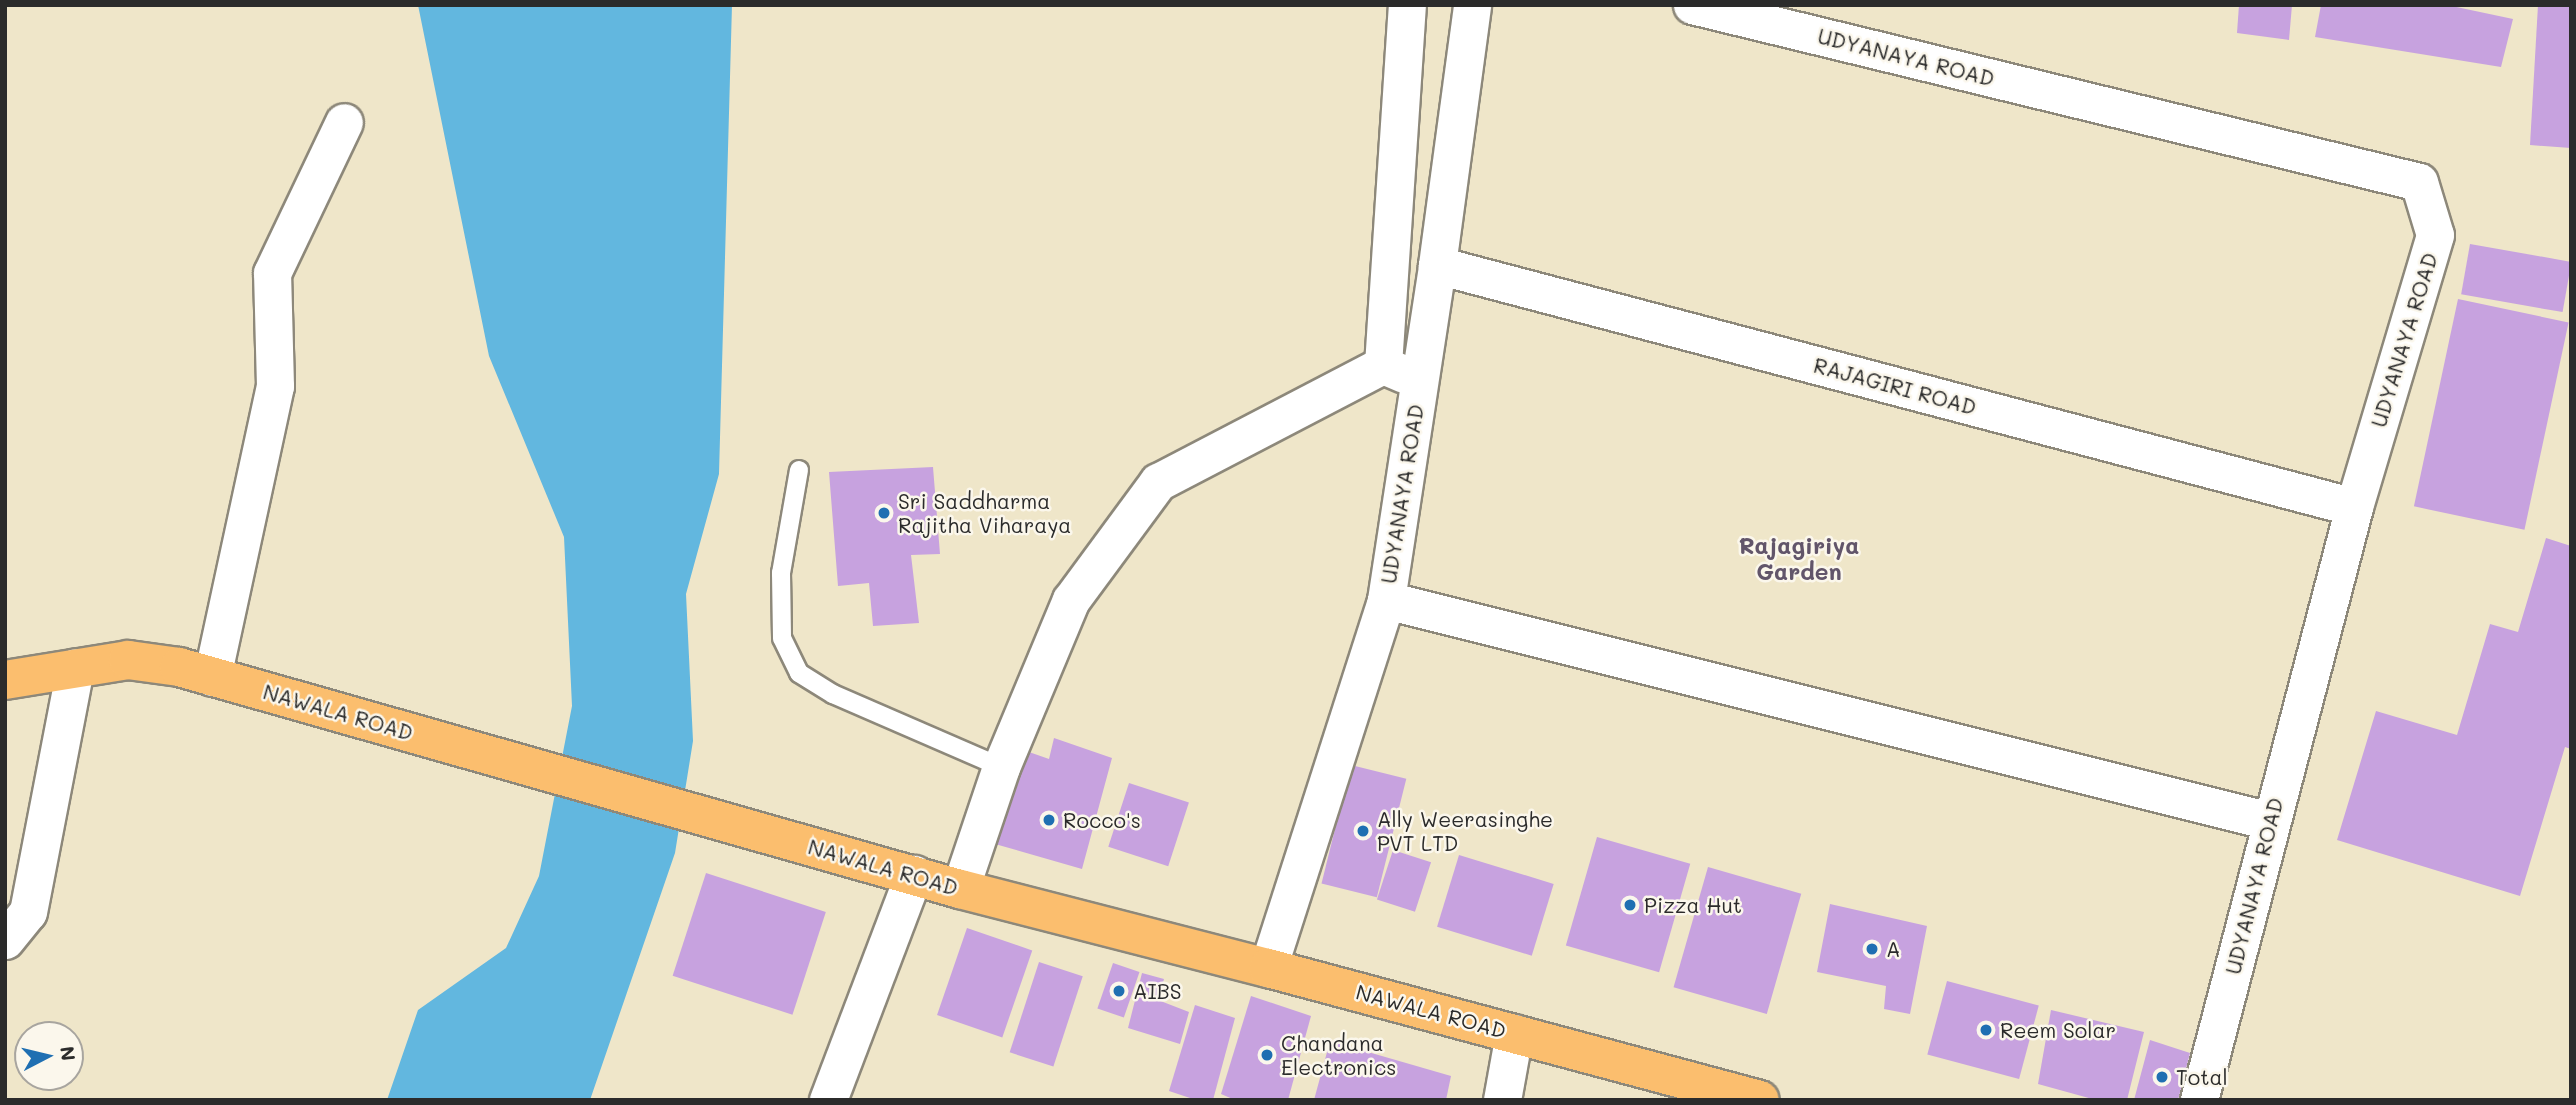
<!DOCTYPE html>
<style>
body{margin:0}
#map{position:relative;width:2576px;height:1105px;overflow:hidden;background:#efe6c9;font-family:Mali,sans-serif}
div>[style]{position:absolute}
.water>*{inset:0;background:#62b7df}
.building>*{inset:0;background:#c7a2df;transform-origin:0 0}
.roads{filter:drop-shadow(2px 0 #8d887a) drop-shadow(-2px 0 #8d887a) drop-shadow(0 2px #8d887a) drop-shadow(0 -2px #8d887a)}
.lane>*{height:18px;margin:-9px;padding:0 9px;transform-origin:9px;border-radius:9px;background:#fff}
.street>*{height:37px;margin:-18.5px;padding:0 18.5px;transform-origin:18.5px;border-radius:18.5px;background:#fff}
.primary>*{height:38px;margin:-19px;padding:0 19px;transform-origin:19px;border-radius:19px;background:#fbbe6e}
.dots>*{width:19px;height:19px;translate:-50% -50%;box-sizing:border-box;border:4px solid #fbf7ec;border-radius:50%}
span{translate:-50% -50%;white-space:nowrap;text-align:center;line-height:1.15;-webkit-text-stroke:5px #fbf7ec;paint-order:stroke}
.street-label{font-size:21px;color:#2b2b2b}
.poi-label{font-size:21px;color:#2b2b2b}
.left{translate:0 -50%;text-align:left}
.neighbourhood-label{font-size:23px;color:#62556a;font-weight:700}
.frame{position:absolute;inset:0;border:7px solid #2b2b2b;pointer-events:none}
.north{position:absolute;left:14px;top:1021px;width:70px;height:70px;box-sizing:border-box;background:#fbf7ec;border:2px solid #a8a59f;border-radius:50%;rotate:83deg;font-size:19px;font-weight:700;line-height:28px;text-align:center;color:#2b2b2b}
.north::after{content:'';display:block;margin:auto;width:24px;height:32px;background:#1f6fb2;clip-path:polygon(50% 0,100% 100%,50% 72%,0 100%)}
</style>
<div id="map">
<div class="water">
<div style="clip-path:polygon(418px 5px,732px 5px,719px 474px,686px 594px,693px 741px,675px 853px,590px 1100px,387px 1100px,418px 1010px,506px 948px,539px 876px,572px 706px,564px 537px,489px 356px)"></div>
</div>
<div class="building">
<div style="clip-path:polygon(2239px 5px,2292px 5px,2289px 40px,2237px 33px)"></div>
<div style="clip-path:polygon(2321px 5px,2447px 5px,2513px 19px,2501px 67px,2315px 37px)"></div>
<div style="clip-path:polygon(2538px 5px,2571px 5px,2571px 148px,2530px 145px)"></div>
<div style="left:2470px;top:244px;width:103px;height:51px;rotate:10deg"></div>
<div style="left:2458px;top:299px;width:113px;height:212px;rotate:12deg"></div>
<div style="clip-path:polygon(933px 467px,940px 554px,911px 555px,919px 623px,873px 626px,869px 583px,838px 586px,829px 472px)"></div>
<div style="clip-path:polygon(2546px 538px,2571px 546px,2571px 749px,2565px 747px,2520px 896px,2337px 840px,2376px 711px,2457px 735px,2490px 624px,2518px 632px)"></div>
<div style="clip-path:polygon(1054px 738px,1112px 758px,1082px 869px,995px 844px,1029px 752px,1049px 759px)"></div>
<div style="left:1351px;top:765px;width:57px;height:122px;rotate:14deg"></div>
<div style="left:1129px;top:783px;width:63px;height:67px;rotate:18deg"></div>
<div style="left:1597px;top:837px;width:97px;height:113px;rotate:16deg"></div>
<div style="left:1393px;top:850px;width:40px;height:52px;rotate:18deg"></div>
<div style="left:1459px;top:855px;width:99px;height:75px;rotate:17deg"></div>
<div style="left:1708px;top:867px;width:97px;height:125px;rotate:16deg"></div>
<div style="left:706px;top:873px;width:126px;height:108px;rotate:18deg"></div>
<div style="clip-path:polygon(1830px 904px,1927px 926px,1910px 1014px,1884px 1009px,1886px 986px,1817px 972px)"></div>
<div style="left:967px;top:928px;width:69px;height:92px;rotate:19deg"></div>
<div style="left:1039px;top:962px;width:46px;height:95px;rotate:18deg"></div>
<div style="left:1113px;top:963px;width:28px;height:48px;rotate:19deg"></div>
<div style="clip-path:polygon(1142px 973px,1164px 979px,1158px 1000px,1189px 1012px,1180px 1044px,1128px 1028px)"></div>
<div style="left:1947px;top:981px;width:95px;height:76px;rotate:15deg"></div>
<div style="clip-path:polygon(1251px 996px,1311px 1016px,1288px 1100px,1235px 1100px,1221px 1094px)"></div>
<div style="clip-path:polygon(1195px 1005px,1235px 1018px,1213px 1100px,1196px 1100px,1169px 1091px)"></div>
<div style="clip-path:polygon(2051px 1010px,2144px 1032px,2127px 1100px,2096px 1100px,2038px 1084px)"></div>
<div style="clip-path:polygon(2150px 1040px,2190px 1053px,2178px 1100px,2134px 1100px)"></div>
<div style="clip-path:polygon(1330px 1041px,1451px 1076px,1446px 1100px,1314px 1100px)"></div>
</div>
<div class="roads">
<div class="lane">
<div style="left:799px;top:470px;width:105px;rotate:99.9deg"></div>
<div style="left:781px;top:573px;width:65px;rotate:89.1deg"></div>
<div style="left:782px;top:638px;width:39px;rotate:64deg"></div>
<div style="left:799px;top:673px;width:40px;rotate:32deg"></div>
<div style="left:833px;top:694px;width:183px;rotate:23.5deg"></div>
</div>
<div class="street">
<div style="left:1692px;top:5px;width:748px;rotate:13.68deg"></div>
<div style="left:2419px;top:182px;width:55px;rotate:73.2deg"></div>
<div style="left:2435px;top:235px;width:284px;rotate:106.6deg"></div>
<div style="left:2354px;top:507px;width:613px;rotate:104.65deg"></div>
<div style="left:1437px;top:265px;width:948px;rotate:14.78deg"></div>
<div style="left:1404px;top:374px;width:23px;rotate:-157deg"></div>
<div style="left:1383px;top:365px;width:361px;rotate:-86.2deg"></div>
<div style="left:1386px;top:600px;width:911px;rotate:14.04deg"></div>
<div style="left:212px;top:677px;width:298px;rotate:-77.8deg"></div>
<div style="left:275px;top:386px;width:113px;rotate:-91.5deg"></div>
<div style="left:272px;top:273px;width:167px;rotate:-64.5deg"></div>
<div style="left:960px;top:889px;width:129px;rotate:-71.4deg"></div>
<div style="left:1001px;top:767px;width:181px;rotate:-67.3deg"></div>
<div style="left:1071px;top:600px;width:147px;rotate:-53.6deg"></div>
<div style="left:1158px;top:482px;width:254px;rotate:-27.5deg"></div>
<div style="left:5px;top:940px;width:36px;rotate:-51deg"></div>
<div style="left:28px;top:912px;width:249px;rotate:-79.1deg"></div>
<div style="left:1268px;top:968px;width:386px;rotate:-72.2deg"></div>
<div style="left:1386px;top:600px;width:339px;rotate:-81.3deg"></div>
<div style="left:1437px;top:265px;width:262px;rotate:-82.3deg"></div>
<div style="left:828px;top:1100px;width:242px;rotate:-69.2deg"></div>
<div style="left:1502px;top:1100px;width:68px;rotate:-79.8deg"></div>
</div>
<div class="primary">
<div style="left:5px;top:680px;width:125px;rotate:-9.2deg"></div>
<div style="left:128px;top:660px;width:51px;rotate:7.8deg"></div>
<div style="left:179px;top:667px;width:812px;rotate:15.87deg"></div>
<div style="left:960px;top:889px;width:318px;rotate:14.4deg"></div>
<div style="left:1268px;top:968px;width:509px;rotate:15.02deg"></div>
</div>
</div>
<div class="dots">
<div style="left:884px;top:513px;background:#1f6fb2"></div>
<div style="left:1049px;top:820px;background:#1f6fb2"></div>
<div style="left:1363px;top:831px;background:#1f6fb2"></div>
<div style="left:1630px;top:905px;background:#1f6fb2"></div>
<div style="left:1872px;top:949px;background:#1f6fb2"></div>
<div style="left:1119px;top:991px;background:#1f6fb2"></div>
<div style="left:1986px;top:1030px;background:#1f6fb2"></div>
<div style="left:1267px;top:1055px;background:#1f6fb2"></div>
<div style="left:2162px;top:1077px;background:#1f6fb2"></div>
</div>
<div class="street-label">
<span style="left:1906px;top:57px;rotate:14deg">UDYANAYA ROAD</span>
<span style="left:2404px;top:340px;rotate:-73deg">UDYANAYA ROAD</span>
<span style="left:1895px;top:386px;rotate:15deg">RAJAGIRI ROAD</span>
<span style="left:1402px;top:494px;rotate:-81deg">UDYANAYA ROAD</span>
<span style="left:338px;top:712px;rotate:16deg">NAWALA ROAD</span>
<span style="left:883px;top:867px;rotate:16deg">NAWALA ROAD</span>
<span style="left:2254px;top:886px;rotate:-76deg">UDYANAYA ROAD</span>
<span style="left:1431px;top:1011px;rotate:15deg">NAWALA ROAD</span>
</div>
<div class="poi-label">
<span class="left" style="left:898px;top:513px">Sri Saddharma<br>Rajitha Viharaya</span>
<span class="left" style="left:1377px;top:831px">Ally Weerasinghe<br>PVT LTD</span>
<span class="left" style="left:1063px;top:820px">Rocco's</span>
<span class="left" style="left:1644px;top:905px">Pizza Hut</span>
<span class="left" style="left:1886px;top:949px">A</span>
<span class="left" style="left:1133px;top:991px">AIBS</span>
<span class="left" style="left:2000px;top:1030px">Reem Solar</span>
<span class="left" style="left:1281px;top:1055px">Chandana<br>Electronics</span>
<span class="left" style="left:2176px;top:1077px">Total</span>
</div>
<div class="neighbourhood-label">
<span style="left:1799px;top:558px">Rajagiriya<br>Garden</span>
</div>
<div class="frame"></div>
<div class="north">N</div>
</div>
